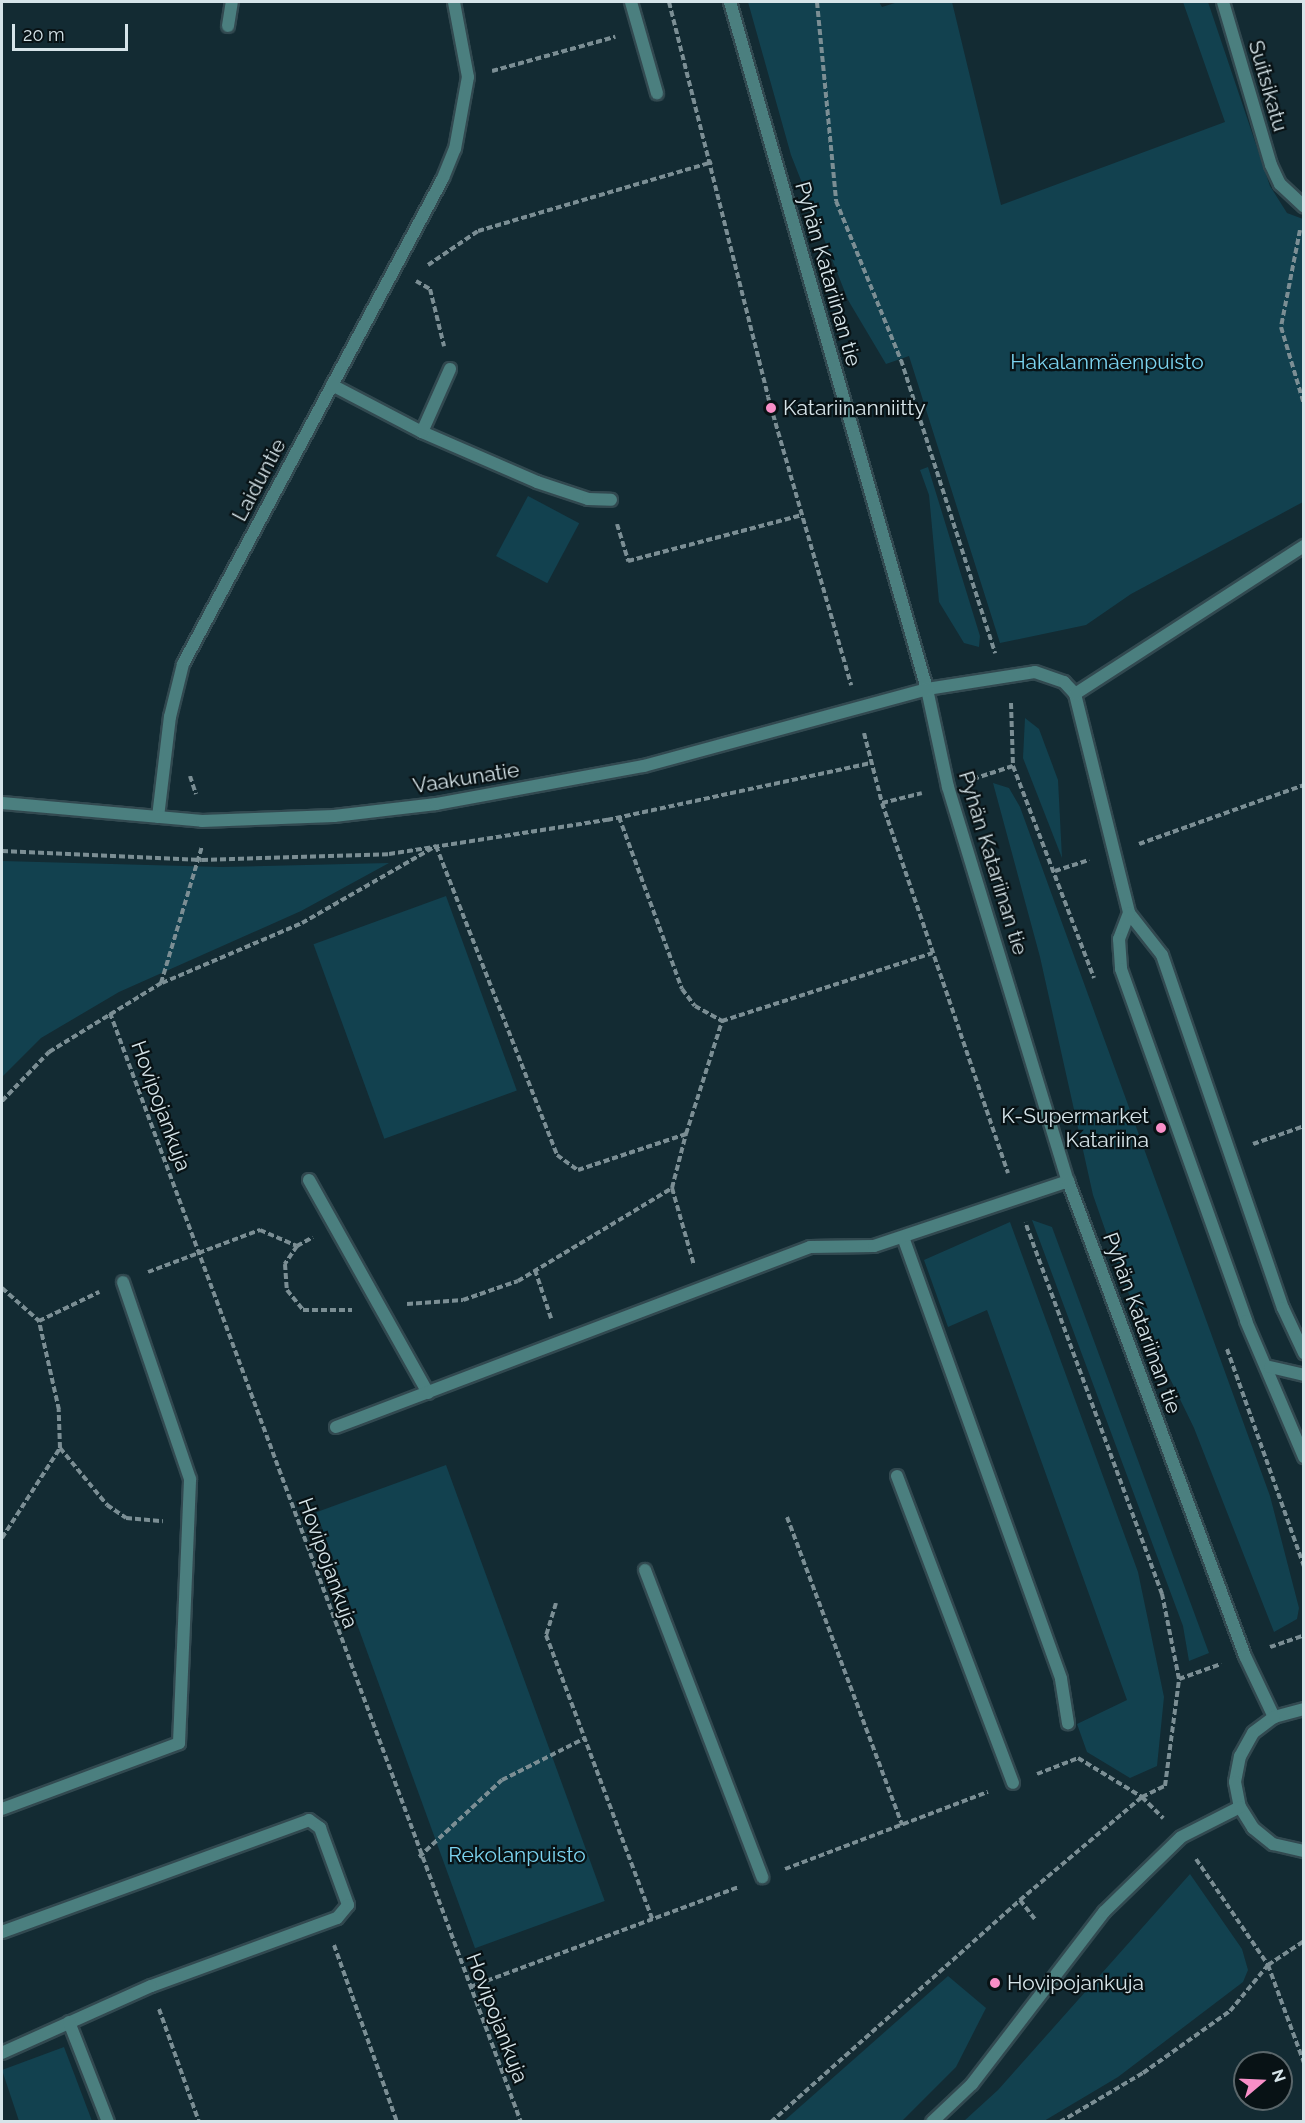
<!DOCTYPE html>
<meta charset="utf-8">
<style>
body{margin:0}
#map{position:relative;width:1305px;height:2123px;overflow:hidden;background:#132b33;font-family:Raleway,sans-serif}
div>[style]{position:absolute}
.green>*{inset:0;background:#12414f;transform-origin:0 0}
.path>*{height:4px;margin-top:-2px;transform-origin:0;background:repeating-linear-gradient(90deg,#7b8e94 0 6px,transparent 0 9px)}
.roads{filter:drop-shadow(2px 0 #324950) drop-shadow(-2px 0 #324950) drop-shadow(0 2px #324950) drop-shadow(0 -2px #324950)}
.service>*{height:12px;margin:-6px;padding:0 6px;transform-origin:6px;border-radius:6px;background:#4b7f7f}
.minor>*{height:12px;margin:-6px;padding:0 6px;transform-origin:6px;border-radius:6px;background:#4b7f7f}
.tertiary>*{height:12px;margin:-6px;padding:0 6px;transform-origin:6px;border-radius:6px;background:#4b7f7f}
.dots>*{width:16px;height:16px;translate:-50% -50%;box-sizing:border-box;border:3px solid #081215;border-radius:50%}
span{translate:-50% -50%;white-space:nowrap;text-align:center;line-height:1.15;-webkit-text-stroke:4.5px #081215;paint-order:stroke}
.street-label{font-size:21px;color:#d6e4e9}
.park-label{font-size:21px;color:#7cd4f0}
.poi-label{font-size:21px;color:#d6e4e9}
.left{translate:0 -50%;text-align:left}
.right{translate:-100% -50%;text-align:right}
.frame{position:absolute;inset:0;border:3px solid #d6e4e9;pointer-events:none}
.north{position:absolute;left:1233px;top:2051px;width:60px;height:60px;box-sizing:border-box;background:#081215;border:2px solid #5a666a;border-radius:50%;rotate:71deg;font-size:16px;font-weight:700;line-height:24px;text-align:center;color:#d6e4e9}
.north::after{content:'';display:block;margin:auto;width:21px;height:27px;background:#f98fc8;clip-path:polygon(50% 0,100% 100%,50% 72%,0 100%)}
.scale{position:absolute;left:12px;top:24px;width:116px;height:27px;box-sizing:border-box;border:3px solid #d6e4e9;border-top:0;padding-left:8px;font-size:18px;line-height:21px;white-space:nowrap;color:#d6e4e9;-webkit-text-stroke:4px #081215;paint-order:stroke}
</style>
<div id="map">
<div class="green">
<div style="clip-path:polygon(748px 2px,879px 2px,882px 7px,898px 2px,952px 2px,1001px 205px,1225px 122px,1183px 2px,1208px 2px,1270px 186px,1287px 213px,1303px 219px,1303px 502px,1131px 594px,1086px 625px,1000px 643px,909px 356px,886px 364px,848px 300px,791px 155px)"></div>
<div style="clip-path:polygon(928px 467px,980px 636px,979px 647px,964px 643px,939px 602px,929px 495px,920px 470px)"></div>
<div style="left:528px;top:496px;width:58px;height:68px;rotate:28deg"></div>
<div style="clip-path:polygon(1025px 718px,1039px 729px,1058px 780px,1062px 858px,1023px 758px)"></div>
<div style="clip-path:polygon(993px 783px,1009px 788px,1020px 807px,1270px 1496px,1299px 1608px,1297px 1619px,1274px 1632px,1194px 1428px,1124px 1284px,1093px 1195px,1040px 957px)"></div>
<div style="clip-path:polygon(2px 861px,221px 867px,389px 863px,301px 911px,119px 992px,41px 1038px,2px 1077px)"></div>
<div style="left:446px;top:896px;width:207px;height:141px;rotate:70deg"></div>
<div style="clip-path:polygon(1032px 1220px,1052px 1227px,1209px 1653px,1189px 1661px,1183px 1626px)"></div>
<div style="clip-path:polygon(1010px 1222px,1138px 1572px,1164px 1697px,1157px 1766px,1130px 1778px,1087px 1752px,1077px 1724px,1127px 1700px,987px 1310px,948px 1327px,924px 1260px)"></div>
<div style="left:446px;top:1465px;width:464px;height:138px;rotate:70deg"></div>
<div style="clip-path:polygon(1190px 1874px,1242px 1949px,1248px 1970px,1243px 1982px,1118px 2077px,1044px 2121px,964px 2121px,998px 2090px)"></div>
<div style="clip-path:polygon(948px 1976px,986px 2008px,956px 2067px,902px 2121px,784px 2121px)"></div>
<div style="clip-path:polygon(64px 2047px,92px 2121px,19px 2121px,2px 2070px)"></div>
</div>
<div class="path">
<div style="left:669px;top:2px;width:407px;rotate:75.9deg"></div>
<div style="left:768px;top:397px;width:300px;rotate:73.9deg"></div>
<div style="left:817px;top:2px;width:200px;rotate:84.5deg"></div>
<div style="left:836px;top:201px;width:172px;rotate:67.8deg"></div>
<div style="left:901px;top:360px;width:308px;rotate:72.2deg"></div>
<div style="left:492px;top:71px;width:128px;rotate:-15.5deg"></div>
<div style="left:1300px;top:230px;width:99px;rotate:101.1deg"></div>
<div style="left:1281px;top:327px;width:80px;rotate:73.4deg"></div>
<div style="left:428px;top:265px;width:60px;rotate:-34.2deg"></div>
<div style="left:478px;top:231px;width:244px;rotate:-16.4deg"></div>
<div style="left:416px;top:281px;width:16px;rotate:30deg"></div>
<div style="left:430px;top:289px;width:59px;rotate:76.2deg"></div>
<div style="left:617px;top:524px;width:39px;rotate:73deg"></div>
<div style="left:628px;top:561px;width:180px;rotate:-14.8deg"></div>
<div style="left:1011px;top:703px;width:63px;rotate:88.2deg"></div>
<div style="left:864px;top:733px;width:72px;rotate:75.6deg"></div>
<div style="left:882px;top:803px;width:391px;rotate:71.2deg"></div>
<div style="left:190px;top:776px;width:19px;rotate:72deg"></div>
<div style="left:973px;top:779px;width:42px;rotate:-18deg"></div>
<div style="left:1013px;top:766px;width:227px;rotate:69.1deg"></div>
<div style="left:882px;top:803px;width:41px;rotate:-14deg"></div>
<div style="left:619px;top:817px;width:183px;rotate:69.9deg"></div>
<div style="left:682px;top:989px;width:21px;rotate:53deg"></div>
<div style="left:695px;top:1006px;width:31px;rotate:29deg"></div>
<div style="left:722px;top:1021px;width:221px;rotate:-17.9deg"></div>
<div style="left:1139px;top:844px;width:175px;rotate:-19.7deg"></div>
<div style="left:2px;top:851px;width:200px;rotate:2.6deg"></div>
<div style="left:202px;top:860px;width:187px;rotate:-1.8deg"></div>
<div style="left:389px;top:854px;width:221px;rotate:-8.9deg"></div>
<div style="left:607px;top:820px;width:270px;rotate:-12.2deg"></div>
<div style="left:1055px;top:871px;width:36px;rotate:-18deg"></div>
<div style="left:162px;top:983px;width:152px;rotate:-23.2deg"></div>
<div style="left:302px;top:923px;width:155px;rotate:-29.9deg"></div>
<div style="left:436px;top:846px;width:332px;rotate:68.6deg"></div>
<div style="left:557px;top:1155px;width:26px;rotate:36deg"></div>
<div style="left:578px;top:1170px;width:114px;rotate:-18.4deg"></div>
<div style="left:686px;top:1134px;width:119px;rotate:-72.3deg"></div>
<div style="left:110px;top:1013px;width:1183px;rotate:69.67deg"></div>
<div style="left:2px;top:1101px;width:68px;rotate:-46.2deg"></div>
<div style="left:49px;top:1052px;width:132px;rotate:-31.6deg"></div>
<div style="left:161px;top:983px;width:143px;rotate:-73.3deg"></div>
<div style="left:1253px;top:1144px;width:54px;rotate:-19.4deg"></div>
<div style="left:672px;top:1188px;width:80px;rotate:74.1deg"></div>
<div style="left:297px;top:1246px;width:22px;rotate:124deg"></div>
<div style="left:285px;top:1264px;width:26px;rotate:86deg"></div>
<div style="left:287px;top:1290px;width:26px;rotate:51deg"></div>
<div style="left:303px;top:1310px;width:49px"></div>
<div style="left:535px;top:1270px;width:51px;rotate:71.6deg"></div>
<div style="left:148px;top:1272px;width:120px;rotate:-20.6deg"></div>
<div style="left:260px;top:1230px;width:40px;rotate:23.4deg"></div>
<div style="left:297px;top:1246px;width:18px;rotate:-29deg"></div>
<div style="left:2px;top:1288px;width:50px;rotate:41.7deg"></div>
<div style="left:407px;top:1304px;width:56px;rotate:-4.1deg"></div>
<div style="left:463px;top:1300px;width:58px;rotate:-19.1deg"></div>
<div style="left:518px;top:1281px;width:180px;rotate:-31.1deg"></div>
<div style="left:672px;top:1188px;width:56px;rotate:-75.5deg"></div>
<div style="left:1227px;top:1349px;width:230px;rotate:70.5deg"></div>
<div style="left:60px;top:1448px;width:74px;rotate:50.5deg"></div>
<div style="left:107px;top:1505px;width:23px;rotate:34deg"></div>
<div style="left:126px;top:1518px;width:37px;rotate:5deg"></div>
<div style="left:787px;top:1517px;width:329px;rotate:69.5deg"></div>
<div style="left:2px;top:1538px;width:107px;rotate:-57.2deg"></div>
<div style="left:60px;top:1448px;width:38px;rotate:-92deg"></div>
<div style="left:59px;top:1410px;width:91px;rotate:-102.7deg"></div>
<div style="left:39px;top:1321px;width:67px;rotate:-25.8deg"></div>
<div style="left:556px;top:1603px;width:34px;rotate:107deg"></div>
<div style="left:546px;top:1635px;width:303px;rotate:69.5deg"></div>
<div style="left:1270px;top:1647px;width:36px;rotate:-19deg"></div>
<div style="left:1179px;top:1679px;width:45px;rotate:-19.7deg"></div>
<div style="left:1037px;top:1774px;width:44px;rotate:-21.3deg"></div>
<div style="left:1078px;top:1758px;width:75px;rotate:31.4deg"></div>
<div style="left:1142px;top:1797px;width:30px;rotate:45deg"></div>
<div style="left:419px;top:1857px;width:113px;rotate:-42.9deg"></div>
<div style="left:502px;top:1780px;width:91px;rotate:-26.8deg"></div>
<div style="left:1196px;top:1859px;width:128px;rotate:55.8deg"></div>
<div style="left:1268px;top:1965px;width:104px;rotate:69.8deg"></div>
<div style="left:785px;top:1869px;width:217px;rotate:-20.8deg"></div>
<div style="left:1020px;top:1900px;width:24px;rotate:52deg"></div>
<div style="left:334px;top:1945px;width:188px;rotate:70.4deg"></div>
<div style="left:470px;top:1987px;width:287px;rotate:-20.4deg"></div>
<div style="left:159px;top:2009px;width:120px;rotate:70.5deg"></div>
<div style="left:771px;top:2122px;width:334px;rotate:-41.7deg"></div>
<div style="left:1020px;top:1900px;width:160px;rotate:-40.2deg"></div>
<div style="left:1142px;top:1797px;width:25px;rotate:-26deg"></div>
<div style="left:1165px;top:1786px;width:108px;rotate:-82.5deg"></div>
<div style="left:1179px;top:1679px;width:87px;rotate:-101.3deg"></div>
<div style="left:1162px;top:1594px;width:396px;rotate:-110.2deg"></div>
<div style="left:1060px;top:2122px;width:96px;rotate:-30.6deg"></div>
<div style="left:1143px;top:2073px;width:107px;rotate:-35.5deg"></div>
<div style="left:1230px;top:2011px;width:60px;rotate:-50.4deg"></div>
<div style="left:1268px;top:1965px;width:43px;rotate:-33.7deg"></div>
</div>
<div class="roads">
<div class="service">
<div style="left:631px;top:2px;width:95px;rotate:74.1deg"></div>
<div style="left:228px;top:26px;width:24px;rotate:-81deg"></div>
<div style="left:443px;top:178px;width:31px;rotate:-68deg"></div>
<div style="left:455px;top:149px;width:73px;rotate:-79.8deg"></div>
<div style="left:468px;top:77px;width:76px;rotate:-100.6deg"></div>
<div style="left:332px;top:385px;width:102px;rotate:27.6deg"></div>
<div style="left:422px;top:432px;width:125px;rotate:23.5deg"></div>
<div style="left:537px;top:482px;width:54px;rotate:18.4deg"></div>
<div style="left:588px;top:499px;width:23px;rotate:2deg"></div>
<div style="left:422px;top:432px;width:69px;rotate:-66deg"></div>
<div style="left:927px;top:689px;width:109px;rotate:-8.9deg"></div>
<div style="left:1035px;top:672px;width:31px;rotate:19deg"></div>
<div style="left:1064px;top:682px;width:16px;rotate:47deg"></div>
<div style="left:1075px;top:694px;width:226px;rotate:76.1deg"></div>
<div style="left:1129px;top:913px;width:53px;rotate:51.8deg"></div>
<div style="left:1162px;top:955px;width:373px;rotate:71.1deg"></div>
<div style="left:1283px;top:1308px;width:50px;rotate:65deg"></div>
<div style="left:1075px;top:694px;width:273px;rotate:-32.9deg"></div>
<div style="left:1129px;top:913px;width:28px;rotate:111deg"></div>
<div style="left:1119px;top:939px;width:30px;rotate:86deg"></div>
<div style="left:1121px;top:969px;width:374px;rotate:70.4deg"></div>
<div style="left:1246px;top:1321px;width:148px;rotate:66.9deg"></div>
<div style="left:309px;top:1180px;width:244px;rotate:60.8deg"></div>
<div style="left:903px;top:1237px;width:469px;rotate:70.3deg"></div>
<div style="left:1061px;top:1679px;width:45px;rotate:81deg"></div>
<div style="left:1270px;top:1367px;width:35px;rotate:13deg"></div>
<div style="left:336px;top:1427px;width:507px;rotate:-20.79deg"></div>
<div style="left:810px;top:1247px;width:64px;rotate:-0.9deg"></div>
<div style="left:874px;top:1246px;width:205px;rotate:-18.5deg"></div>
<div style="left:897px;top:1476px;width:328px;rotate:69.3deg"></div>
<div style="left:645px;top:1570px;width:329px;rotate:69.1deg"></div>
<div style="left:2px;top:1809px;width:189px;rotate:-20.4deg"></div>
<div style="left:179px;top:1743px;width:264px;rotate:-87.6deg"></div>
<div style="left:190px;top:1479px;width:208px;rotate:-108.8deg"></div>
<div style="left:2px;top:1932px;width:327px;rotate:-20deg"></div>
<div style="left:309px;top:1820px;width:14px;rotate:36deg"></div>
<div style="left:320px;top:1828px;width:82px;rotate:70deg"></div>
<div style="left:348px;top:1905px;width:17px;rotate:130deg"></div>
<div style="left:337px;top:1918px;width:198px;rotate:159.9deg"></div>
<div style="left:151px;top:1986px;width:163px;rotate:155.8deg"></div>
<div style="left:69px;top:2022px;width:107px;rotate:68.7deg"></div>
</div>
<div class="minor">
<div style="left:1223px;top:2px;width:170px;rotate:73.6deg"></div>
<div style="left:1271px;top:165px;width:21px;rotate:65deg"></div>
<div style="left:1280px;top:184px;width:33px;rotate:43deg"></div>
<div style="left:158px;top:817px;width:101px;rotate:-83.2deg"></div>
<div style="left:170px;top:717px;width:55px;rotate:-76.2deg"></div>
<div style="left:183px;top:664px;width:551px;rotate:-61.85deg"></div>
</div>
<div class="tertiary">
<div style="left:730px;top:2px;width:715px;rotate:74deg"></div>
<div style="left:927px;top:689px;width:100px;rotate:77.9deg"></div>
<div style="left:948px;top:787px;width:412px;rotate:73.1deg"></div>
<div style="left:1068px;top:1181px;width:507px;rotate:69.56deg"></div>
<div style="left:1245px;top:1656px;width:68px;rotate:64.6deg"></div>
<div style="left:2px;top:803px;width:201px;rotate:5.1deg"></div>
<div style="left:202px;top:821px;width:132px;rotate:-2.2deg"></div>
<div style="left:334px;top:816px;width:103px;rotate:-6.7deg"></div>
<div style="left:436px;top:804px;width:211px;rotate:-10.4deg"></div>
<div style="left:644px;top:766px;width:293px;rotate:-15.2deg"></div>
<div style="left:1304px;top:1709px;width:31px;rotate:165deg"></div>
<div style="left:1274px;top:1717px;width:26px;rotate:143deg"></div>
<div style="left:1253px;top:1733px;width:26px;rotate:119deg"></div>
<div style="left:1240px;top:1756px;width:26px;rotate:101deg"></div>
<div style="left:1235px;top:1782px;width:25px;rotate:79deg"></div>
<div style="left:1240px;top:1807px;width:25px;rotate:58deg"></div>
<div style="left:1253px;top:1828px;width:26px;rotate:39deg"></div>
<div style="left:1273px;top:1844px;width:32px;rotate:13deg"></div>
<div style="left:932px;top:2122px;width:55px;rotate:-43.5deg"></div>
<div style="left:972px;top:2084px;width:217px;rotate:-52.5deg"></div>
<div style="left:1104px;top:1912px;width:107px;rotate:-44.2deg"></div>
<div style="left:1181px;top:1837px;width:66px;rotate:-27deg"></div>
</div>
</div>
<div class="dots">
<div style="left:771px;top:408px;background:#f98fc8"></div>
<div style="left:1161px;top:1128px;background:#f98fc8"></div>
<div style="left:995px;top:1983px;background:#f98fc8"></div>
</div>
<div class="street-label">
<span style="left:1268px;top:86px;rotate:74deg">Suitsikatu</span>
<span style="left:828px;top:274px;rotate:74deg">Pyhän Katariinan tie</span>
<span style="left:259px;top:480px;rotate:-62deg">Laiduntie</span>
<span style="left:466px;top:778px;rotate:-9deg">Vaakunatie</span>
<span style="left:993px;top:863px;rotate:73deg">Pyhän Katariinan tie</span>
<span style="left:161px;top:1106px;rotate:70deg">Hovipojankuja</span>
<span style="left:1142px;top:1323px;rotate:70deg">Pyhän Katariinan tie</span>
<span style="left:328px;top:1563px;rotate:70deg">Hovipojankuja</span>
<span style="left:497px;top:2018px;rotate:69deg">Hovipojankuja</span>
</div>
<div class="park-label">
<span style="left:1107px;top:362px">Hakalanmäenpuisto</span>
<span style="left:517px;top:1855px">Rekolanpuisto</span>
</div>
<div class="poi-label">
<span class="left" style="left:783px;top:408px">Katariinanniitty</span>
<span class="right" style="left:1149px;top:1128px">K-Supermarket<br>Katariina</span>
<span class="left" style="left:1007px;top:1983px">Hovipojankuja</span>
</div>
<div class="frame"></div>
<div class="north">N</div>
<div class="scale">20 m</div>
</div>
